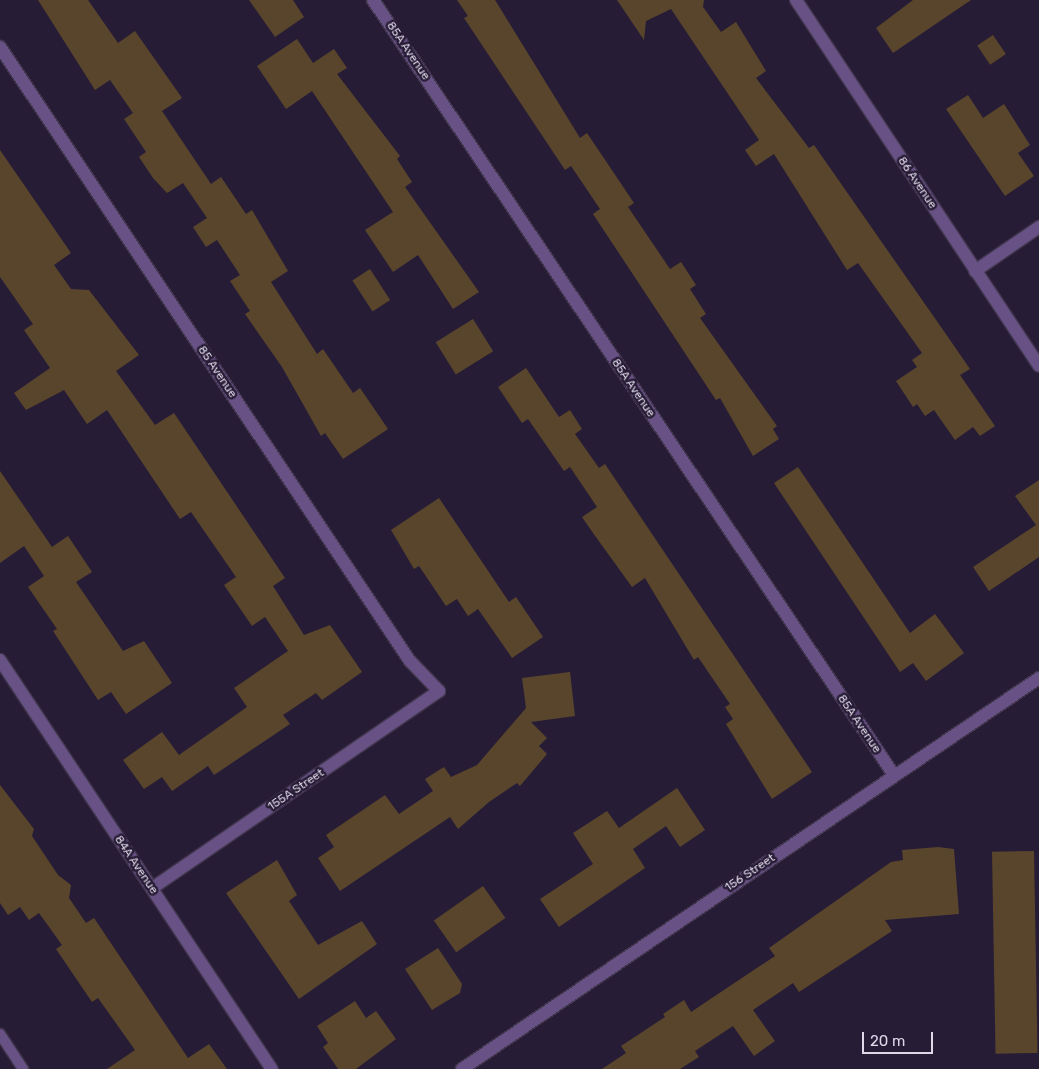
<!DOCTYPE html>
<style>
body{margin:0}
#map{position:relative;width:1039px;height:1069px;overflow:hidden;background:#271c35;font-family:Rubik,sans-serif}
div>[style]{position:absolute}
.building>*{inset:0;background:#59452c;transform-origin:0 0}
.roads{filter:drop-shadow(1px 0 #41364e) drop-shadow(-1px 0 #41364e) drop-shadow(0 1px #41364e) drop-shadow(0 -1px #41364e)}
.service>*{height:10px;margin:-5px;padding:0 5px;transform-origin:5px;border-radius:5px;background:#685285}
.minor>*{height:12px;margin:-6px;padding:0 6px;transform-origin:6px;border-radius:6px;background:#685285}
.tertiary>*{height:12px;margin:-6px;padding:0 6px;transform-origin:6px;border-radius:6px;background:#685285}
span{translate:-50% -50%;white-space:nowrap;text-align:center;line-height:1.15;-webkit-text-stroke:5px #271c35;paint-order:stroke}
.street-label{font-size:12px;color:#ded8e9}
.scale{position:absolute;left:862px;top:1032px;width:71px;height:22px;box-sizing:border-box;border:2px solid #ded8e9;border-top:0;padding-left:6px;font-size:15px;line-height:18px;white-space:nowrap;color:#ded8e9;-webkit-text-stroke:4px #271c35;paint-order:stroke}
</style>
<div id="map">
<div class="building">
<div style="clip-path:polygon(38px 0,88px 0,118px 43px,135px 31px,182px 98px,162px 111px,211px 184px,221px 177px,246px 214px,252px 210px,288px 271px,271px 282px,317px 354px,323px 349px,353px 393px,360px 388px,388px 429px,343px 459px,325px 433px,321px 436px,282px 367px,245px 314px,250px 311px,230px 281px,240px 275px,217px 240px,206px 247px,193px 227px,207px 218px,183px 183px,167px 193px,153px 178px,139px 157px,146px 152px,124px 119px,133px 113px,110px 80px,95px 90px)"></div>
<div style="clip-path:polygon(249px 0,293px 0,304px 17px,275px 37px)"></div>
<div style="clip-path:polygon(457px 0,495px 0,580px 138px,587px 133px,634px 203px,628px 207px,670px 269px,681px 262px,696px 285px,690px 289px,706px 314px,700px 318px,777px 426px,773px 429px,779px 439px,753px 456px,720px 398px,716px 400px,593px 214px,600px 209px,571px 166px,565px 170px,464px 18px,468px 16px)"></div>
<div style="clip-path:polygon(617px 0,704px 0,703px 7px,721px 32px,736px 22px,766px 71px,756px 78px,809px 148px,814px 145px,941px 327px,970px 369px,960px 375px,995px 426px,980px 436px,973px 427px,955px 440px,934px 410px,925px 416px,917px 404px,913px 407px,896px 381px,917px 367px,912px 360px,922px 353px,858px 263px,847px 270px,774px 154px,756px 166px,745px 150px,759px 140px,671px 9px,646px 21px,644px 40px)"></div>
<div style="clip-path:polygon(913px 0,971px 0,893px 53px,876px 28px)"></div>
<div style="left:993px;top:35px;width:23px;height:19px;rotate:56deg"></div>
<div style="clip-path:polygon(297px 39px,313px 63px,334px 49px,347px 68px,337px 74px,400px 156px,397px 159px,412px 182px,405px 187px,479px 292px,453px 309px,418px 255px,393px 272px,365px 230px,393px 212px,312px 91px,286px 109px,257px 66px)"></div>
<div style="clip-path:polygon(968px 95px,983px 118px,1004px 104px,1030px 145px,1018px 153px,1034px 176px,1005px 196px,946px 109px)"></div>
<div style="clip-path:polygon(0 150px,71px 253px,54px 265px,71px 289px,89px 290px,139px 355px,116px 371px,155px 425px,174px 413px,285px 578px,273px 586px,304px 635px,330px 625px,362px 672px,322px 700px,316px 693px,283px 715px,290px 724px,214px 775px,208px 766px,172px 791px,162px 777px,144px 789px,123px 760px,162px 732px,179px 755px,247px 707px,234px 688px,288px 651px,265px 617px,252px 626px,224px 585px,236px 577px,191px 512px,180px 519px,107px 410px,87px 424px,64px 390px,26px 410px,14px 393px,50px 368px,24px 330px,33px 324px,0 277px)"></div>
<div style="left:370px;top:269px;width:37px;height:21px;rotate:57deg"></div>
<div style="left:473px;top:319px;width:38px;height:44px;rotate:58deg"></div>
<div style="clip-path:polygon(526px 368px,559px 417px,570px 410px,582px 429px,575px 434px,599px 468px,605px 464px,812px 772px,772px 799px,726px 724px,733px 719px,725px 707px,730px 704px,698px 657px,694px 660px,645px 578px,632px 587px,593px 533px,582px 517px,597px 507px,570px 467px,564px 471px,528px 419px,522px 423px,498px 387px)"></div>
<div style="clip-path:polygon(798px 467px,910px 633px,935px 614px,964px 653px,926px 681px,913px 663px,900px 672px,774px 483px)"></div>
<div style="clip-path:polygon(0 471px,52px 547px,68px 536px,92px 572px,76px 582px,123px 651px,144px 641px,172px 683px,126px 714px,111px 692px,98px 700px,53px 631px,57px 629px,28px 587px,44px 576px,24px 546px,0 563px)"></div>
<div style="clip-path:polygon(1039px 480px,1039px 557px,989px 591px,973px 567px,1036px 525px,1015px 496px)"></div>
<div style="clip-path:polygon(439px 498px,509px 602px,516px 597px,543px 637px,512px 658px,478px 609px,468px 616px,457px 599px,446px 606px,419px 566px,414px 569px,391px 530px)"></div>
<div style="clip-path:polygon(570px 672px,575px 716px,531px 722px,547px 738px,539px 746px,547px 754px,520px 786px,517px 783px,489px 802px,458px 829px,450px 817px,340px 891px,318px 858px,334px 847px,326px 835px,385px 795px,399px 814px,433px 791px,425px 779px,444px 767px,451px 777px,477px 765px,526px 708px,522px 678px)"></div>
<div style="clip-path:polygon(0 785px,34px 829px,32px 836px,58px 875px,71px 885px,69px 898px,86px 923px,94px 918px,188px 1058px,209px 1044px,227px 1069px,107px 1069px,135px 1050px,98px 998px,92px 1002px,56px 949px,62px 945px,39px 913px,29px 920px,20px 907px,8px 915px,0 903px)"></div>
<div style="clip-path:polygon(677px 788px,705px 830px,680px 847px,666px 826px,633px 849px,645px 868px,559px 927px,540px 899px,593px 864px,573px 833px,607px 811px,619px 828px)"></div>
<div style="clip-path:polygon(938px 847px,954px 849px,959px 914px,885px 920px,892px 931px,799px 992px,793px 983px,753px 1010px,775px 1041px,754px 1056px,733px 1026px,695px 1051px,699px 1057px,680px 1069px,602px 1069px,626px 1053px,621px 1046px,665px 1017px,663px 1014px,684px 1000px,691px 1012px,775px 956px,769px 948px,891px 862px,903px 860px,902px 850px)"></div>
<div style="left:1034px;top:851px;width:202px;height:42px;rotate:89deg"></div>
<div style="clip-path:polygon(277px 860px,297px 895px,289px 901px,318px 945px,362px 921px,377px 944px,299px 999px,226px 893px)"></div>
<div style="left:483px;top:886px;width:39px;height:60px;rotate:55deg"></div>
<div style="clip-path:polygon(438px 948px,462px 984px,460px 993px,432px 1010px,405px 969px)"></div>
<div style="clip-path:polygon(355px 1001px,366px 1018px,376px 1011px,396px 1039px,356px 1069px,338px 1069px,323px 1047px,328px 1043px,317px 1026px)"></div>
</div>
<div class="roads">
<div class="service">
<div style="left:0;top:1034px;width:42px;rotate:56.7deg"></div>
</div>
<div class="minor">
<div style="left:373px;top:0;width:934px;rotate:56.09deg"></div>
<div style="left:796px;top:0;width:439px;rotate:56.4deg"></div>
<div style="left:0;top:47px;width:738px;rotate:56.27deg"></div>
<div style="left:410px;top:661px;width:42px;rotate:46deg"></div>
<div style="left:439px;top:691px;width:348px;rotate:145.5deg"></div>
<div style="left:975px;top:271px;width:78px;rotate:-34.5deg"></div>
<div style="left:0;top:660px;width:491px;rotate:56.4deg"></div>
</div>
<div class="tertiary">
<div style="left:462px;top:1069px;width:697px;rotate:-34.12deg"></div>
</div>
</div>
<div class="street-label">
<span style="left:408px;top:51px;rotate:56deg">85A Avenue</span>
<span style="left:917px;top:183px;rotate:56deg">86 Avenue</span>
<span style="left:217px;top:372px;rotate:56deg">85 Avenue</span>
<span style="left:633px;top:388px;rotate:56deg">85A Avenue</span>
<span style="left:859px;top:724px;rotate:56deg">85A Avenue</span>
<span style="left:296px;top:790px;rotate:-34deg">155A Street</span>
<span style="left:136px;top:865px;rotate:56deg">84A Avenue</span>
<span style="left:750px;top:873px;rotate:-34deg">156 Street</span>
</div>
<div class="scale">20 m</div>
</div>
